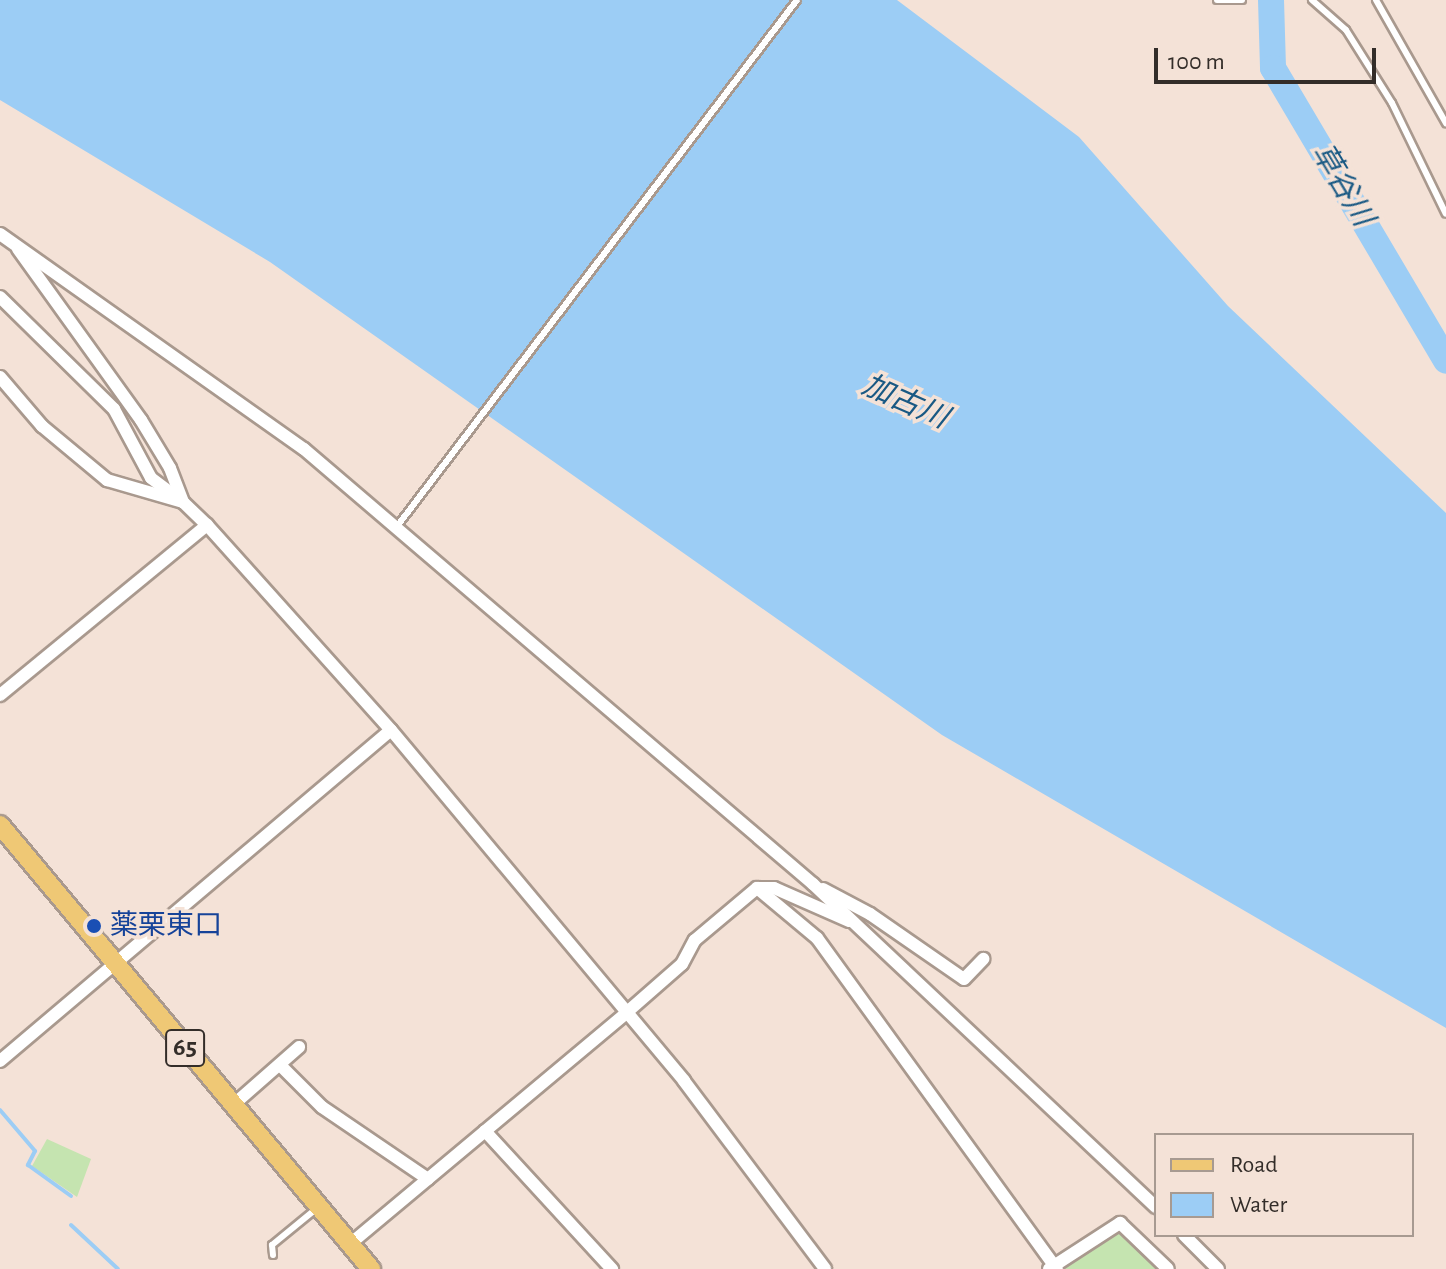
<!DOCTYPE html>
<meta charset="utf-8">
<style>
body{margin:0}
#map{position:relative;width:1446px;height:1269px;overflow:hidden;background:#f4e2d7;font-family:"Alegreya Sans","Noto Sans JP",sans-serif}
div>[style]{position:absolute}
.green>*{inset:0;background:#c5e4b0}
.water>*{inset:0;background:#9ccdf5}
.stream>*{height:4px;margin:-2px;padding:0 2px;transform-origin:2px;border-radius:2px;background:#9ccdf5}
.river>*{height:26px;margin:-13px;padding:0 13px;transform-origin:13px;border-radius:13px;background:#9ccdf5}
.roads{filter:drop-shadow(2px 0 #a9998e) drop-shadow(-2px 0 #a9998e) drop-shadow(0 2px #a9998e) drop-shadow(0 -2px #a9998e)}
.lane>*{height:6px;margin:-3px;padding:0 3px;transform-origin:3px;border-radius:3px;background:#fff}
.street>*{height:12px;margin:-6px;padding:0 6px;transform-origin:6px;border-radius:6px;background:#fff}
.primary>*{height:18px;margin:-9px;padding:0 9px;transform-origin:9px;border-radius:9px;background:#efc875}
.dots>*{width:22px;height:22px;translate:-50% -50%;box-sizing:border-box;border:4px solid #f4e2d7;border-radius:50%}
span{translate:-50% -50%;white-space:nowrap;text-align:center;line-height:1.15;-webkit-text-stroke:7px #f4e2d7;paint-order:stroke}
.shield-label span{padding:2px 6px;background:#f4e2d7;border:2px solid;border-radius:6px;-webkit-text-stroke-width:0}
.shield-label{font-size:26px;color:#332d29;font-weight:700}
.transit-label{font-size:28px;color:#164399}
.left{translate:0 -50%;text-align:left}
.water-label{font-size:30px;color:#195984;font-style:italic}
.legend{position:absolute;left:1154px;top:1133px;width:260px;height:104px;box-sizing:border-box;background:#f4e2d7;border:2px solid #a79a91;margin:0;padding:10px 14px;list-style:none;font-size:24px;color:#332d29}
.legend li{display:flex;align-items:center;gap:16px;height:40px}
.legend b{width:40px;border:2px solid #a79a91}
.scale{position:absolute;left:1154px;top:48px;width:222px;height:36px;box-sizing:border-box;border:4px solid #332d29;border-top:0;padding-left:10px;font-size:24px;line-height:28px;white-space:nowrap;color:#332d29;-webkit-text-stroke:6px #f4e2d7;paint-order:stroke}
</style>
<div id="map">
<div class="green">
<div style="clip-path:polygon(47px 1139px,91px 1159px,77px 1197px,32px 1166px)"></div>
<div style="clip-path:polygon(1116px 1228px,1164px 1269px,1064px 1269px,1063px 1267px)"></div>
</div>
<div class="water">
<div style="clip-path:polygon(0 0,897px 0,1079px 137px,1228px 306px,1446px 513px,1446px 1028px,942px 735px,270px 262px,0 100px)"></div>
</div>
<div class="stream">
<div style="left:0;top:1110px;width:54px;rotate:49.5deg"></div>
<div style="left:35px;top:1151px;width:16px;rotate:117deg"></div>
<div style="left:28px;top:1165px;width:53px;rotate:35.8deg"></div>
<div style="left:71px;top:1225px;width:64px;rotate:43.1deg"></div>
</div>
<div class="river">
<div style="left:1271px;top:0;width:68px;rotate:88.3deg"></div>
<div style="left:1273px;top:68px;width:340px;rotate:59.4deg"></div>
</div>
<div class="roads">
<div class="lane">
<div style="left:1217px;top:0;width:25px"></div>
<div style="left:1312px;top:0;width:45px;rotate:41.4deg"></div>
<div style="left:1346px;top:30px;width:86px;rotate:57.8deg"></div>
<div style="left:1392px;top:103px;width:123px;rotate:64.1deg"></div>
<div style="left:1376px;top:0;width:142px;rotate:60.4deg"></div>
<div style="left:395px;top:529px;width:664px;rotate:-52.77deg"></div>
<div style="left:273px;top:1255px;width:10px;rotate:-96deg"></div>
<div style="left:272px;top:1245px;width:57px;rotate:-39.3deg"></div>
</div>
<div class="street">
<div style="left:0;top:234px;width:372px;rotate:35.3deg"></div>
<div style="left:304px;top:449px;width:670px;rotate:40.52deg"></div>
<div style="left:813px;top:884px;width:471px;rotate:43.3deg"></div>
<div style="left:0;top:297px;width:160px;rotate:44.5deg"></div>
<div style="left:114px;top:409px;width:78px;rotate:61.8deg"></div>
<div style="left:151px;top:478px;width:40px;rotate:37deg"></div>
<div style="left:183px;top:502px;width:36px;rotate:-111deg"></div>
<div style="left:170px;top:468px;width:56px;rotate:-121.1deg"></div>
<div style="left:141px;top:420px;width:211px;rotate:-125.7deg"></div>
<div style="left:0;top:377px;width:65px;rotate:49.4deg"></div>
<div style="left:42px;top:426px;width:85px;rotate:39.7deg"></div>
<div style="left:107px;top:480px;width:79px;rotate:16.1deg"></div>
<div style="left:183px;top:502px;width:33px;rotate:44deg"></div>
<div style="left:207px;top:525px;width:275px;rotate:48.1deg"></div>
<div style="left:391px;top:730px;width:457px;rotate:50.1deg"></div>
<div style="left:684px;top:1081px;width:235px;rotate:53.1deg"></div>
<div style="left:0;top:695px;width:268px;rotate:-39.4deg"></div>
<div style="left:757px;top:888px;width:78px;rotate:39.8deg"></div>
<div style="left:817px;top:938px;width:409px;rotate:54.1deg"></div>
<div style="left:823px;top:889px;width:53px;rotate:28deg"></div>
<div style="left:870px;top:914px;width:114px;rotate:34.7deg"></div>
<div style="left:964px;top:979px;width:28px;rotate:-46deg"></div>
<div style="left:0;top:1061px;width:512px;rotate:-40.25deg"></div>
<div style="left:280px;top:1065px;width:59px;rotate:45deg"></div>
<div style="left:322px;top:1107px;width:128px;rotate:34.2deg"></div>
<div style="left:233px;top:1105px;width:88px;rotate:-41.3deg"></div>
<div style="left:485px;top:1131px;width:188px;rotate:47.4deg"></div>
<div style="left:1184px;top:1235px;width:48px;rotate:45deg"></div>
<div style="left:350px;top:1244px;width:360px;rotate:-39.9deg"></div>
<div style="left:626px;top:1013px;width:74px;rotate:-41.2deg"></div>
<div style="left:682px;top:964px;width:27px;rotate:-62deg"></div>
<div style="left:695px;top:940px;width:81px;rotate:-40deg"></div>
<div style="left:757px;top:888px;width:17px"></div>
<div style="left:774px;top:888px;width:82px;rotate:23.7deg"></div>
<div style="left:1049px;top:1269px;width:85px;rotate:-32.9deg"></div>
<div style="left:1120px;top:1223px;width:66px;rotate:43.8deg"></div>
</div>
<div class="primary">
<div style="left:0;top:825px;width:579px;rotate:50.12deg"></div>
</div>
</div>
<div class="dots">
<div style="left:94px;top:926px;background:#1a4fb4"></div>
</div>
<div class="shield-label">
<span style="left:185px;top:1048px">65</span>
</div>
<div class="transit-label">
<span class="left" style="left:110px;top:926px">薬栗東口</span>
</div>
<div class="water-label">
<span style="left:1342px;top:185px;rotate:59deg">草谷川</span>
<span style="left:905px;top:402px;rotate:24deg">加古川</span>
</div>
<ul class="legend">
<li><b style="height:10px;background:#efc875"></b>Road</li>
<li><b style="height:22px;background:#9ccdf5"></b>Water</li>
</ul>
<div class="scale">100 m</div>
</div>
